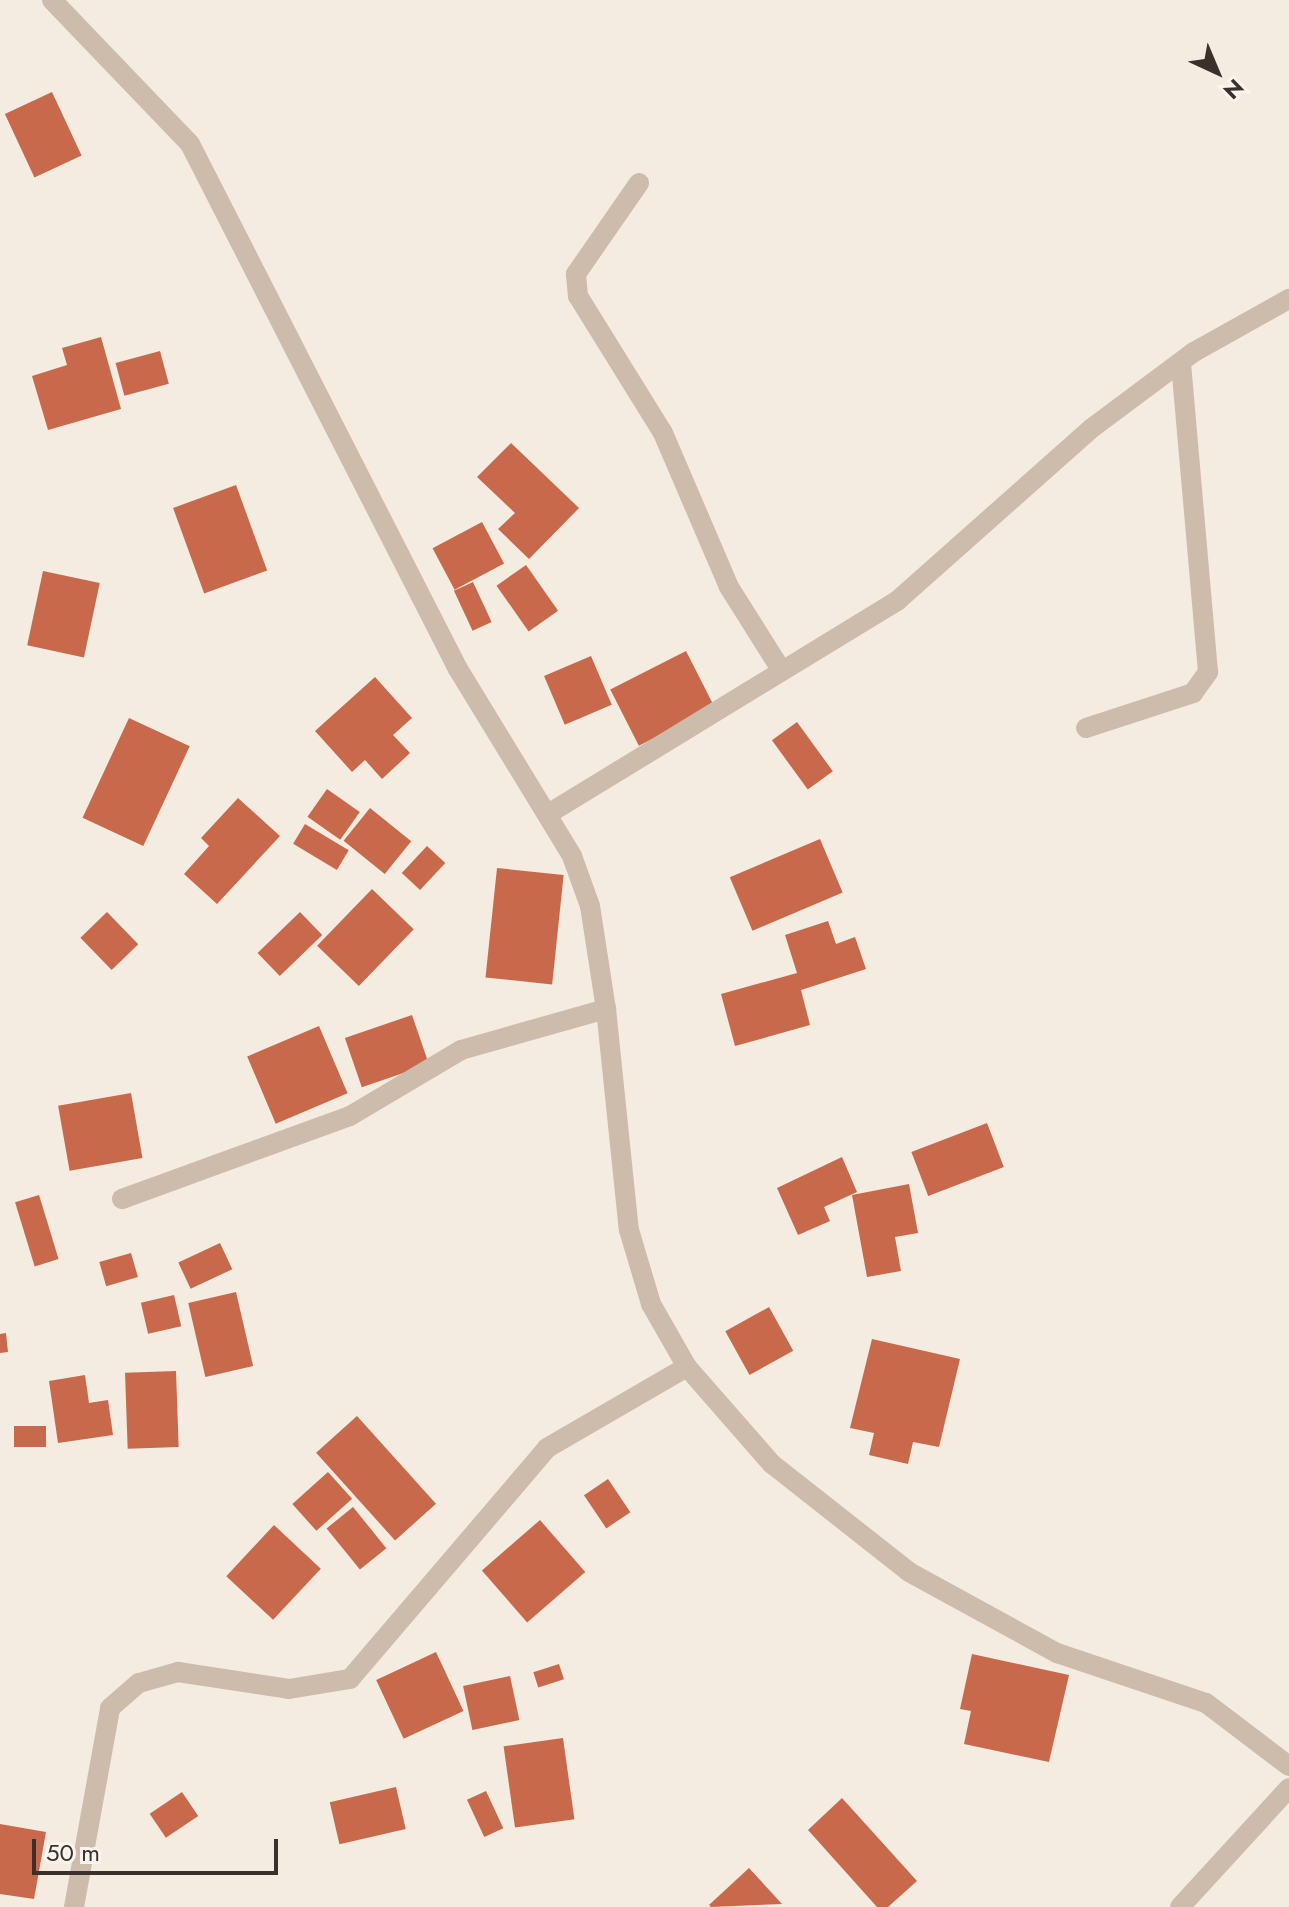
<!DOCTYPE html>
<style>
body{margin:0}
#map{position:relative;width:1289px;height:1907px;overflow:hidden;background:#f4ebe1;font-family:Jost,sans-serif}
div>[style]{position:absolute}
.building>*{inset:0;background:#c8694b;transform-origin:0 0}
.minor>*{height:20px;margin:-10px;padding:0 10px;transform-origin:10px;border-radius:10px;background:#cdbbac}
span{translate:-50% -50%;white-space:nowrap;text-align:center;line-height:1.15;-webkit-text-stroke:8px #fbf5ee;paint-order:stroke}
.north{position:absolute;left:1177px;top:32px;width:80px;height:80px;-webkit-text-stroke:6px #fbf5ee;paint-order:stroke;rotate:136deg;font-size:22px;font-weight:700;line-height:32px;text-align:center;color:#3b302b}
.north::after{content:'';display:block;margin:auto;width:28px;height:36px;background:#3b302b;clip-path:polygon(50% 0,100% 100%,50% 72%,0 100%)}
.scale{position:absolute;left:32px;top:1839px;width:246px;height:36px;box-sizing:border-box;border:4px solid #3b302b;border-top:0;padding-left:10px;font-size:24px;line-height:28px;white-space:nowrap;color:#3b302b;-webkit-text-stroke:6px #fbf5ee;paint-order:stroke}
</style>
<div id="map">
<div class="building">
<div style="left:52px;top:92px;width:70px;height:52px;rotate:65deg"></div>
<div style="clip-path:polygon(101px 337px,121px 409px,48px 430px,32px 376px,67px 365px,62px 348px)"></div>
<div style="left:160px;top:351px;width:34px;height:46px;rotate:75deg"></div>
<div style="clip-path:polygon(511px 443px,579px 508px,529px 559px,498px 529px,515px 513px,477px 477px)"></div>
<div style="left:236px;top:485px;width:91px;height:67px;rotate:70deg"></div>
<div style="left:482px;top:522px;width:47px;height:56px;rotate:62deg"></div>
<div style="left:526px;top:565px;width:56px;height:36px;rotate:55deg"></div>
<div style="left:43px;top:571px;width:58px;height:76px;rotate:12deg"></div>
<div style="left:473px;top:582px;width:44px;height:21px;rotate:65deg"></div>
<div style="left:686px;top:651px;width:63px;height:85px;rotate:63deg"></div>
<div style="left:591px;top:656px;width:53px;height:51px;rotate:67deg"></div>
<div style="clip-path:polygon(375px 677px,412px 718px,393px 735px,410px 753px,382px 779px,365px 760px,352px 772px,315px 731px)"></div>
<div style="left:129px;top:718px;width:67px;height:110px;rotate:25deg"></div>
<div style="left:797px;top:722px;width:61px;height:31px;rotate:54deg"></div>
<div style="left:327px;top:789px;width:40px;height:34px;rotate:35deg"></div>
<div style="clip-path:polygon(238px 798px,280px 836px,217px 904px,184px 874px,209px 846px,201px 838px)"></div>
<div style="left:370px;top:808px;width:53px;height:42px;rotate:39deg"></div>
<div style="left:305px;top:824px;width:51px;height:23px;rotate:31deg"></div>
<div style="left:820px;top:839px;width:58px;height:98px;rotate:67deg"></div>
<div style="left:427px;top:846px;width:25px;height:37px;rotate:43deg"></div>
<div style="left:497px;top:868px;width:67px;height:110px;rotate:6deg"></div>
<div style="left:372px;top:889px;width:58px;height:79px;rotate:44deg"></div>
<div style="left:107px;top:912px;width:45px;height:37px;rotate:46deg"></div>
<div style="left:300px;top:912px;width:32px;height:59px;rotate:46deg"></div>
<div style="clip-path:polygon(828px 921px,836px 944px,855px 937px,866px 969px,801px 990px,810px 1025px,735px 1046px,721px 994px,797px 973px,785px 935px)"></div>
<div style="left:412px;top:1015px;width:52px;height:71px;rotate:71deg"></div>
<div style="left:319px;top:1026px;width:73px;height:78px;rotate:67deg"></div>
<div style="left:131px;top:1093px;width:66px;height:74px;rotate:80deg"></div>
<div style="left:987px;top:1123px;width:47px;height:81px;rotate:69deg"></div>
<div style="clip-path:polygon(842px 1157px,857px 1192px,824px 1207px,830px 1221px,798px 1235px,777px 1188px)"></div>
<div style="clip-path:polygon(909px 1184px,918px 1233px,895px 1237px,901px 1271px,867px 1277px,852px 1195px)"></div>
<div style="left:39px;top:1195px;width:67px;height:25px;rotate:73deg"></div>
<div style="left:220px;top:1243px;width:29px;height:46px;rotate:65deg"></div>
<div style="left:131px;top:1253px;width:25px;height:33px;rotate:74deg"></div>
<div style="left:236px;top:1292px;width:76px;height:49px;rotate:77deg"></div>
<div style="left:174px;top:1295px;width:32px;height:34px;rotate:77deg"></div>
<div style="left:769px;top:1307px;width:50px;height:50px;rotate:61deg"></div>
<div style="clip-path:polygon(6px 1333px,8px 1352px,0 1353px,0 1334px)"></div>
<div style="clip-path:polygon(872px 1339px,960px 1359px,939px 1447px,913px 1442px,908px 1464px,869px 1455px,874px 1433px,850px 1428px)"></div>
<div style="left:176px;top:1371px;width:76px;height:51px;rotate:88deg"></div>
<div style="clip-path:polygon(85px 1375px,89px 1403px,108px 1400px,113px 1435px,58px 1443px,49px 1381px)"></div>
<div style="left:357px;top:1416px;width:118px;height:55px;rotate:48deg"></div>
<div style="left:46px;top:1426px;width:21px;height:32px;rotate:90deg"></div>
<div style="left:328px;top:1472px;width:36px;height:48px;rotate:48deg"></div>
<div style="left:608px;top:1479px;width:40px;height:29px;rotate:56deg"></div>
<div style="left:353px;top:1507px;width:53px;height:34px;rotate:51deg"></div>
<div style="left:540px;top:1520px;width:69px;height:77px;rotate:49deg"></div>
<div style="left:274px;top:1525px;width:64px;height:70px;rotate:43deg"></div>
<div style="left:436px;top:1652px;width:65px;height:66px;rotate:65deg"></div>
<div style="clip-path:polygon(972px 1654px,1069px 1675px,1049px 1762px,964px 1744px,971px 1711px,960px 1709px)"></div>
<div style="left:559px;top:1664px;width:16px;height:27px;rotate:72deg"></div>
<div style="left:510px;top:1676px;width:45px;height:48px;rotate:78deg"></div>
<div style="left:563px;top:1738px;width:82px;height:60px;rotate:82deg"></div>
<div style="left:396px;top:1787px;width:43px;height:68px;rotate:77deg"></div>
<div style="left:486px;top:1791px;width:41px;height:21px;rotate:65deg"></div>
<div style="left:182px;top:1792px;width:29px;height:39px;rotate:56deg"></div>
<div style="clip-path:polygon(842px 1798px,917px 1881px,888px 1907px,877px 1907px,808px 1830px)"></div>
<div style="clip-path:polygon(0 1824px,46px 1832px,34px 1899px,0 1894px)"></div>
<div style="clip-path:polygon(749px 1868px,782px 1904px,711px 1907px,709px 1905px)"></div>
</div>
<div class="minor">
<div style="left:52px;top:0;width:199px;rotate:46.2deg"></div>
<div style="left:190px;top:144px;width:589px;rotate:62.96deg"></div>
<div style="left:458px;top:669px;width:219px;rotate:58.6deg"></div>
<div style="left:572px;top:856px;width:53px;rotate:70.2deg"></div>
<div style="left:590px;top:906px;width:104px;rotate:81.2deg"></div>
<div style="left:606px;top:1009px;width:222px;rotate:84.1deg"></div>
<div style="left:629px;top:1230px;width:77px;rotate:73.4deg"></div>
<div style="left:651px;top:1304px;width:73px;rotate:60.3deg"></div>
<div style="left:687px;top:1367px;width:129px;rotate:48.8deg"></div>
<div style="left:772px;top:1464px;width:174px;rotate:38.2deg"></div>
<div style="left:909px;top:1572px;width:169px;rotate:28.7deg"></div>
<div style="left:1057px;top:1653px;width:157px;rotate:18.6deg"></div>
<div style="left:1206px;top:1703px;width:104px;rotate:37.2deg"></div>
<div style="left:639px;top:183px;width:111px;rotate:124.7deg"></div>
<div style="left:576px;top:274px;width:22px;rotate:85deg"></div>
<div style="left:578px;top:296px;width:161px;rotate:58.2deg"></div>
<div style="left:663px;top:433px;width:168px;rotate:66.8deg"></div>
<div style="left:729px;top:587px;width:99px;rotate:57.8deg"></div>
<div style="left:1086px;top:728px;width:113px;rotate:-18.1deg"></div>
<div style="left:1193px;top:693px;width:26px;rotate:-54deg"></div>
<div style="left:1208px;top:672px;width:311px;rotate:-95deg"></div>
<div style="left:548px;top:814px;width:409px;rotate:-31.4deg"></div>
<div style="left:897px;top:601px;width:261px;rotate:-41.6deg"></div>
<div style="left:1092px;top:428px;width:127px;rotate:-36.7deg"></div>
<div style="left:1194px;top:352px;width:109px;rotate:-29.2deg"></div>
<div style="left:122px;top:1199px;width:243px;rotate:-20deg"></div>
<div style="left:350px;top:1116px;width:129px;rotate:-30.7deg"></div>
<div style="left:461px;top:1050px;width:151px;rotate:-15.8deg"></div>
<div style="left:74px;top:1907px;width:202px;rotate:-79.7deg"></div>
<div style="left:110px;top:1708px;width:38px;rotate:-41deg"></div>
<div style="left:139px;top:1683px;width:41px;rotate:-15.8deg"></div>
<div style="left:178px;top:1672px;width:112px;rotate:8.7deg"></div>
<div style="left:289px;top:1689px;width:62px;rotate:-9.3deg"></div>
<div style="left:350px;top:1679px;width:304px;rotate:-49.5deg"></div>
<div style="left:547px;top:1448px;width:162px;rotate:-30.1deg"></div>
<div style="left:1180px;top:1907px;width:161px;rotate:-47.5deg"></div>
</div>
<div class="north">N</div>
<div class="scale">50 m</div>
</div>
